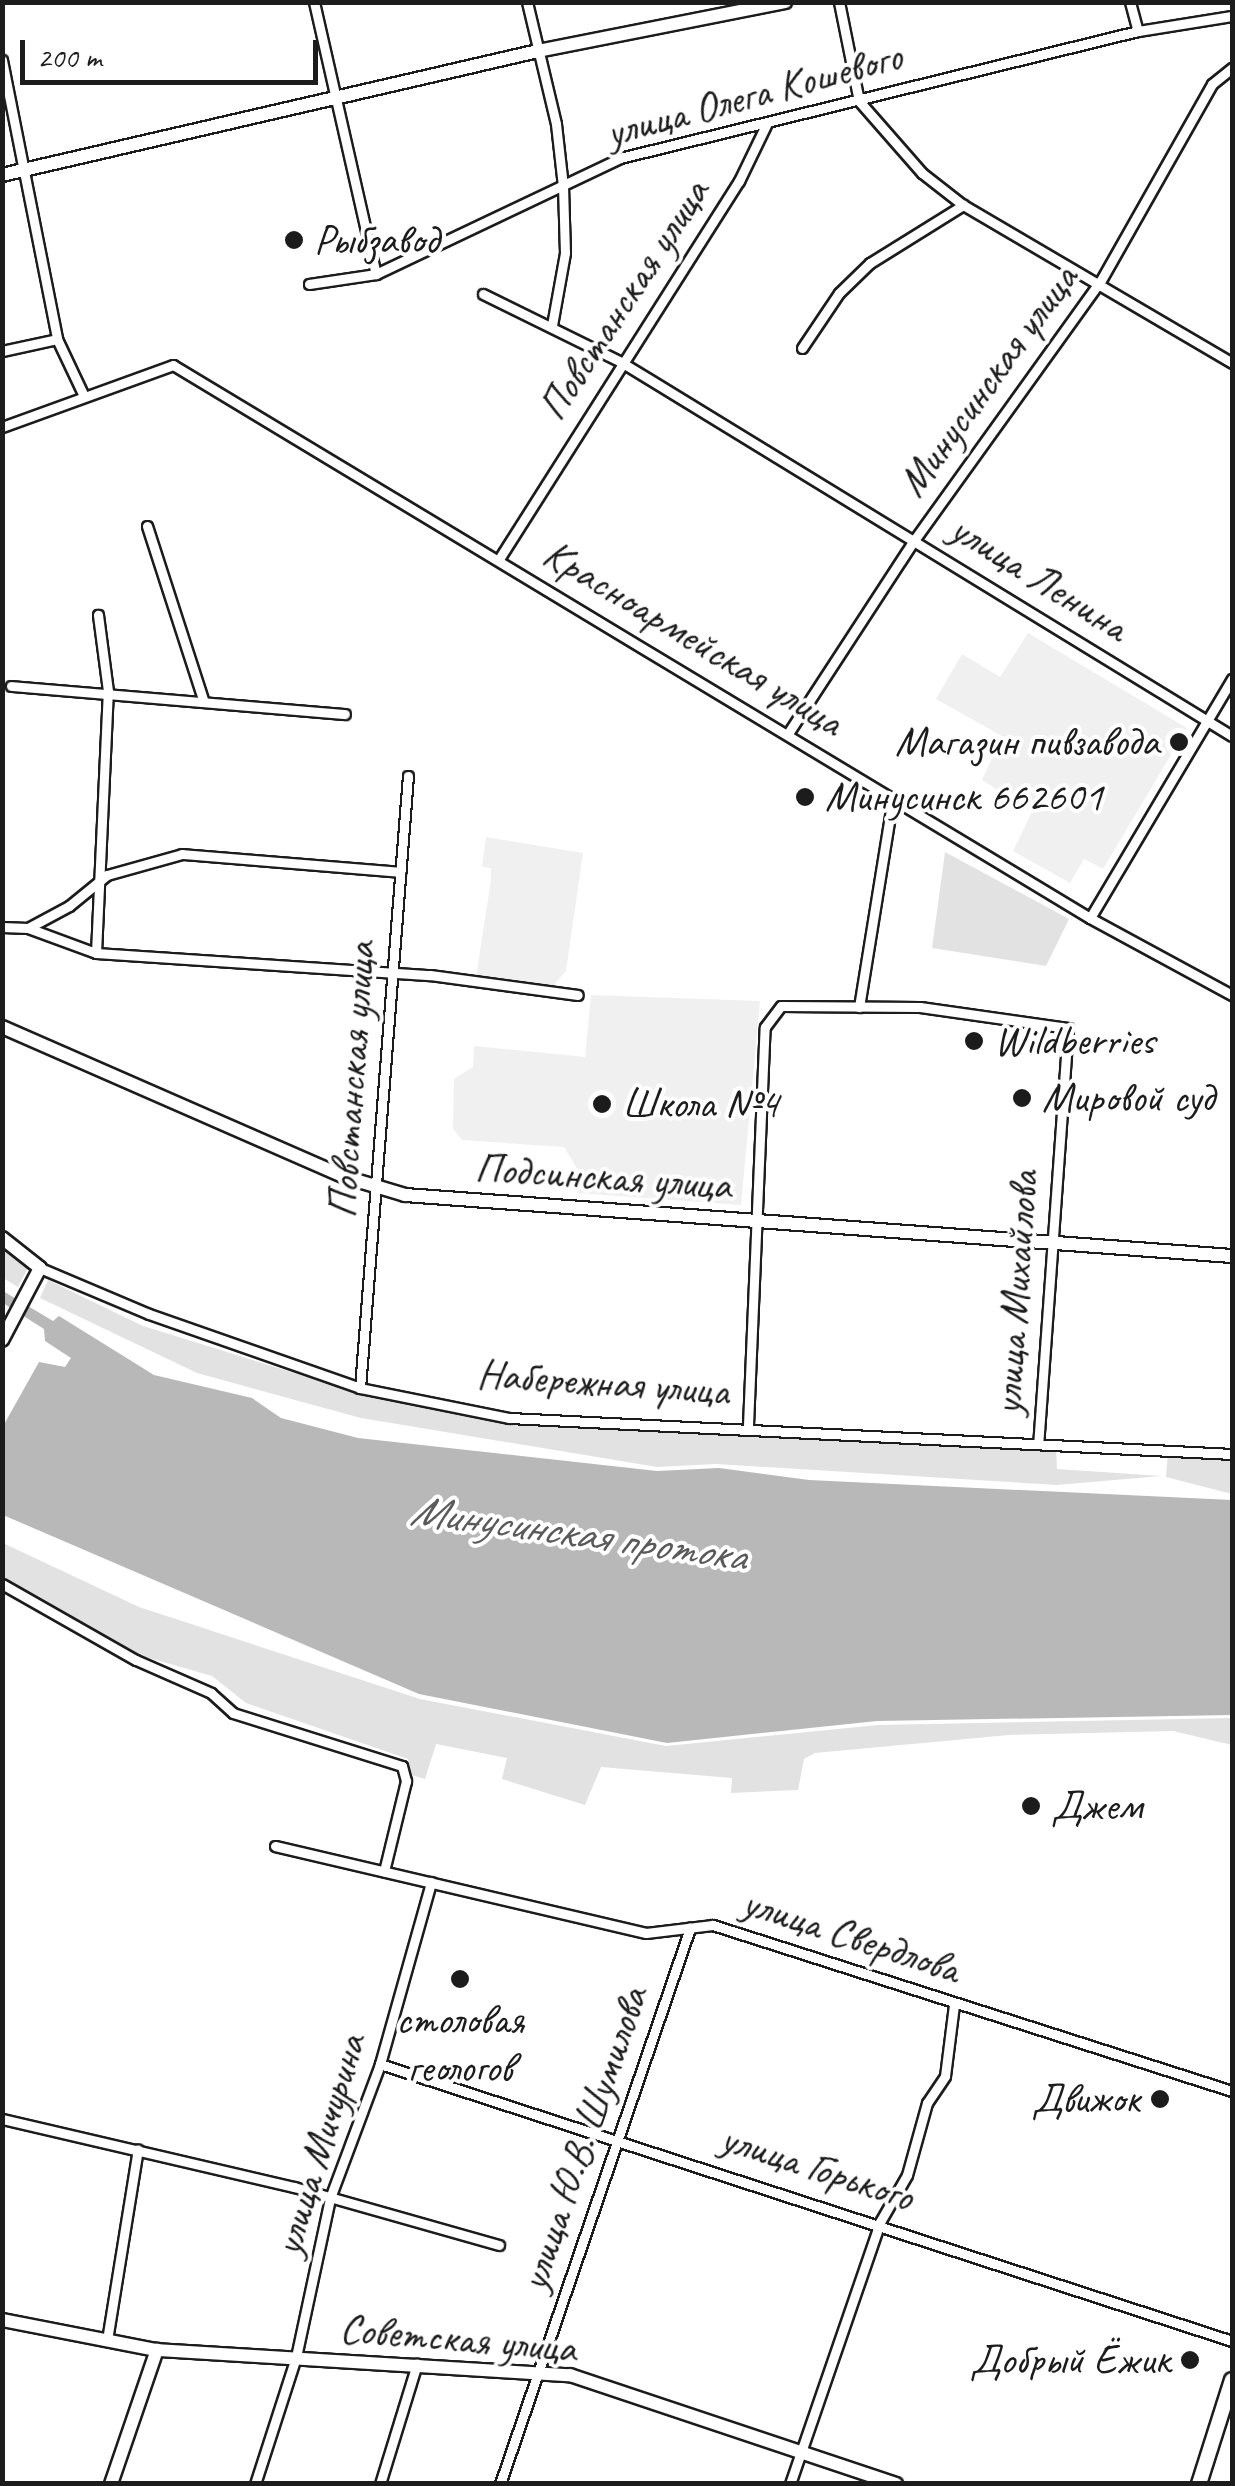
<!DOCTYPE html>
<meta charset="utf-8">
<style>
body{margin:0}
#map{position:relative;width:1235px;height:2486px;overflow:hidden;background:#fff;font-family:Caveat,sans-serif}
div>[style]{position:absolute}
.built>*{inset:0;background:#f0f0f0}
.green>*{inset:0;background:#e2e2e2}
.water>*{inset:0;background:#b8b8b8}
.roads{filter:drop-shadow(2px 0 #1c1c1c) drop-shadow(-2px 0 #1c1c1c) drop-shadow(0 2px #1c1c1c) drop-shadow(0 -2px #1c1c1c)}
.street>*{height:9px;margin:-4.5px;padding:0 4.5px;transform-origin:4.5px;border-radius:4.5px;background:#fff}
.secondary>*{height:12px;margin:-6px;padding:0 6px;transform-origin:6px;border-radius:6px;background:#fff}
.primary>*{height:14px;margin:-7px;padding:0 7px;transform-origin:7px;border-radius:7px;background:#fff}
.dots>*{width:28px;height:28px;translate:-50% -50%;box-sizing:border-box;border:5px solid #fff;border-radius:50%}
span{translate:-50% -50%;white-space:nowrap;text-align:center;line-height:1.15;-webkit-text-stroke:8px #fff;paint-order:stroke}
.street-label{font-size:42px;color:#1c1c1c}
.poi-label{font-size:42px;color:#1c1c1c}
.left{translate:0 -50%;text-align:left}
.right{translate:-100% -50%;text-align:right}
.water-label{font-size:45px;color:#5a5a5a;font-style:italic}
.frame{position:absolute;inset:0;border:5px solid #1c1c1c;pointer-events:none}
.scale{position:absolute;left:20px;top:40px;width:298px;height:45px;box-sizing:border-box;border:5px solid #1c1c1c;border-top:0;padding-left:12px;font-size:30px;line-height:35px;white-space:nowrap;color:#1c1c1c;-webkit-text-stroke:8px #fff;paint-order:stroke}
</style>
<div id="map">
<div class="built">
<div style="clip-path:polygon(1028px 633px,1187px 728px,1103px 869px,1084px 859px,1070px 883px,1013px 851px,1032px 812px,982px 780px,1002px 736px,936px 699px,962px 654px,1000px 677px)"></div>
<div style="clip-path:polygon(486px 837px,583px 853px,566px 971px,553px 986px,476px 977px,491px 880px,491px 868px,482px 867px)"></div>
<div style="clip-path:polygon(591px 995px,760px 1001px,741px 1205px,577px 1193px,578px 1170px,564px 1147px,462px 1140px,453px 1129px,454px 1079px,473px 1067px,474px 1046px,585px 1057px)"></div>
</div>
<div class="green">
<div style="clip-path:polygon(945px 852px,1069px 919px,1046px 966px,932px 948px)"></div>
<div style="clip-path:polygon(2px 1246px,29px 1266px,18px 1287px,3px 1278px)"></div>
<div style="clip-path:polygon(48px 1280px,143px 1326px,359px 1393px,510px 1422px,1056px 1447px,1057px 1469px,1161px 1476px,1057px 1485px,716px 1464px,657px 1467px,361px 1418px,197px 1373px,40px 1298px)"></div>
<div style="clip-path:polygon(1168px 1452px,1232px 1459px,1232px 1494px,1166px 1477px)"></div>
<div style="clip-path:polygon(3px 1543px,139px 1607px,420px 1699px,666px 1746px,878px 1725px,1232px 1718px,1232px 1745px,1173px 1731px,1009px 1735px,815px 1753px,804px 1759px,798px 1790px,731px 1793px,732px 1778px,601px 1767px,585px 1805px,502px 1779px,507px 1758px,436px 1744px,425px 1779px,411px 1775px,408px 1759px,246px 1703px,212px 1676px,132px 1653px,3px 1578px)"></div>
</div>
<div class="water">
<div style="clip-path:polygon(3px 1291px,53px 1321px,59px 1316px,154px 1375px,252px 1398px,281px 1418px,358px 1438px,657px 1471px,719px 1468px,809px 1480px,1232px 1500px,1232px 1715px,877px 1721px,667px 1743px,419px 1694px,3px 1515px,2px 1428px,39px 1362px,65px 1367px,71px 1358px,45px 1341px,44px 1329px,3px 1303px)"></div>
</div>
<div class="roads">
<div class="street">
<div style="left:314px;top:2px;width:279px;rotate:77.2deg"></div>
<div style="left:527px;top:2px;width:125px;rotate:76.6deg"></div>
<div style="left:556px;top:124px;width:62px;rotate:83.6deg"></div>
<div style="left:563px;top:186px;width:67px;rotate:88.3deg"></div>
<div style="left:565px;top:253px;width:73px;rotate:100.2deg"></div>
<div style="left:839px;top:2px;width:101px;rotate:78.6deg"></div>
<div style="left:859px;top:101px;width:96px;rotate:48.8deg"></div>
<div style="left:922px;top:173px;width:52px;rotate:38deg"></div>
<div style="left:963px;top:205px;width:312px;rotate:30.4deg"></div>
<div style="left:1130px;top:2px;width:30px;rotate:75deg"></div>
<div style="left:2px;top:60px;width:284px;rotate:78.8deg"></div>
<div style="left:57px;top:339px;width:61px;rotate:64.7deg"></div>
<div style="left:309px;top:284px;width:68px;rotate:-8.5deg"></div>
<div style="left:376px;top:274px;width:270px;rotate:-25.4deg"></div>
<div style="left:620px;top:158px;width:533px;rotate:-13.78deg"></div>
<div style="left:1138px;top:31px;width:95px;rotate:-9.1deg"></div>
<div style="left:483px;top:294px;width:154px;rotate:26.2deg"></div>
<div style="left:621px;top:362px;width:716px;rotate:31.47deg"></div>
<div style="left:802px;top:348px;width:66px;rotate:-56.1deg"></div>
<div style="left:839px;top:293px;width:43px;rotate:-44.1deg"></div>
<div style="left:870px;top:263px;width:110px;rotate:-31.9deg"></div>
<div style="left:2px;top:351px;width:56px;rotate:-12.3deg"></div>
<div style="left:2px;top:427px;width:182px;rotate:-19.9deg"></div>
<div style="left:173px;top:365px;width:1071px;rotate:31.09deg"></div>
<div style="left:1090px;top:918px;width:162px;rotate:28.5deg"></div>
<div style="left:147px;top:526px;width:182px;rotate:72.1deg"></div>
<div style="left:499px;top:559px;width:448px;rotate:-57.6deg"></div>
<div style="left:739px;top:181px;width:64px;rotate:-64.2deg"></div>
<div style="left:11px;top:686px;width:335px;rotate:4.8deg"></div>
<div style="left:789px;top:732px;width:230px;rotate:-56.9deg"></div>
<div style="left:915px;top:539px;width:317px;rotate:-54.3deg"></div>
<div style="left:1100px;top:282px;width:227px;rotate:-60.5deg"></div>
<div style="left:1212px;top:84px;width:26px;rotate:-39deg"></div>
<div style="left:1090px;top:918px;width:278px;rotate:-59.3deg"></div>
<div style="left:2px;top:927px;width:26px;rotate:2deg"></div>
<div style="left:28px;top:928px;width:72px;rotate:20.2deg"></div>
<div style="left:96px;top:953px;width:335px;rotate:3.8deg"></div>
<div style="left:430px;top:975px;width:149px;rotate:7.7deg"></div>
<div style="left:28px;top:928px;width:47px;rotate:-28.2deg"></div>
<div style="left:69px;top:906px;width:49px;rotate:-39.2deg"></div>
<div style="left:107px;top:875px;width:78px;rotate:-15.6deg"></div>
<div style="left:182px;top:854px;width:219px;rotate:4.7deg"></div>
<div style="left:96px;top:953px;width:262px;rotate:-87.4deg"></div>
<div style="left:108px;top:691px;width:77px;rotate:-97.5deg"></div>
<div style="left:859px;top:1007px;width:212px;rotate:-80.8deg"></div>
<div style="left:40px;top:1268px;width:118px;rotate:22.9deg"></div>
<div style="left:149px;top:1314px;width:224px;rotate:19.3deg"></div>
<div style="left:360px;top:1388px;width:152px;rotate:11.4deg"></div>
<div style="left:509px;top:1418px;width:724px;rotate:2.85deg"></div>
<div style="left:360px;top:1388px;width:614px;rotate:-85.52deg"></div>
<div style="left:748px;top:1425px;width:398px;rotate:-87.6deg"></div>
<div style="left:765px;top:1027px;width:26px;rotate:-53deg"></div>
<div style="left:781px;top:1006px;width:139px;rotate:0.4deg"></div>
<div style="left:920px;top:1007px;width:149px;rotate:8.1deg"></div>
<div style="left:1068px;top:1028px;width:415px;rotate:94.1deg"></div>
<div style="left:2px;top:1584px;width:154px;rotate:29.6deg"></div>
<div style="left:136px;top:1660px;width:82px;rotate:23.7deg"></div>
<div style="left:211px;top:1693px;width:30px;rotate:42deg"></div>
<div style="left:233px;top:1713px;width:177px;rotate:17.4deg"></div>
<div style="left:402px;top:1766px;width:16px;rotate:75deg"></div>
<div style="left:406px;top:1781px;width:93px;rotate:103.7deg"></div>
<div style="left:275px;top:1846px;width:381px;rotate:13.2deg"></div>
<div style="left:646px;top:1933px;width:67px;rotate:-6.8deg"></div>
<div style="left:713px;top:1925px;width:545px;rotate:17.74deg"></div>
<div style="left:380px;top:2064px;width:896px;rotate:18.01deg"></div>
<div style="left:2px;top:2119px;width:300px;rotate:13.1deg"></div>
<div style="left:294px;top:2187px;width:213px;rotate:15.8deg"></div>
<div style="left:107px;top:2340px;width:193px;rotate:-80.8deg"></div>
<div style="left:255px;top:2484px;width:133px;rotate:-72.1deg"></div>
<div style="left:296px;top:2357px;width:163px;rotate:-77.9deg"></div>
<div style="left:330px;top:2198px;width:143px;rotate:-69.5deg"></div>
<div style="left:380px;top:2064px;width:189px;rotate:-74.3deg"></div>
<div style="left:380px;top:2484px;width:126px;rotate:-72.9deg"></div>
<div style="left:500px;top:2484px;width:588px;rotate:-71.13deg"></div>
<div style="left:790px;top:2484px;width:277px;rotate:-71deg"></div>
<div style="left:880px;top:2222px;width:54px;rotate:-60.1deg"></div>
<div style="left:907px;top:2175px;width:75px;rotate:-74.5deg"></div>
<div style="left:927px;top:2103px;width:32px;rotate:-56deg"></div>
<div style="left:945px;top:2076px;width:72px;rotate:-82.8deg"></div>
</div>
<div class="secondary">
<div style="left:2px;top:175px;width:550px;rotate:-13.03deg"></div>
<div style="left:538px;top:51px;width:252px;rotate:-11.2deg"></div>
<div style="left:2px;top:1027px;width:374px;rotate:23.6deg"></div>
<div style="left:345px;top:1177px;width:63px;rotate:16.7deg"></div>
<div style="left:405px;top:1195px;width:829px;rotate:4.22deg"></div>
<div style="left:2px;top:1238px;width:48px;rotate:38.3deg"></div>
<div style="left:40px;top:1268px;width:81px;rotate:117.8deg"></div>
<div style="left:2px;top:2320px;width:158px;rotate:11deg"></div>
<div style="left:157px;top:2350px;width:414px;rotate:3.5deg"></div>
<div style="left:570px;top:2375px;width:344px;rotate:18.5deg"></div>
<div style="left:111px;top:2484px;width:142px;rotate:-71.1deg"></div>
</div>
<div class="primary">
<div style="left:1199px;top:2484px;width:109px;rotate:-72.4deg"></div>
</div>
</div>
<div class="dots">
<div style="left:294px;top:240px;background:#1c1c1c"></div>
<div style="left:1179px;top:742px;background:#1c1c1c"></div>
<div style="left:805px;top:797px;background:#1c1c1c"></div>
<div style="left:974px;top:1041px;background:#1c1c1c"></div>
<div style="left:1022px;top:1098px;background:#1c1c1c"></div>
<div style="left:602px;top:1104px;background:#1c1c1c"></div>
<div style="left:1031px;top:1806px;background:#1c1c1c"></div>
<div style="left:460px;top:1979px;background:#1c1c1c"></div>
<div style="left:1160px;top:2099px;background:#1c1c1c"></div>
<div style="left:1190px;top:2360px;background:#1c1c1c"></div>
</div>
<div class="street-label">
<span style="left:754px;top:95px;rotate:-15deg">улица Олега Кошевого</span>
<span style="left:624px;top:300px;rotate:-57deg">Повстанская улица</span>
<span style="left:988px;top:381px;rotate:-54deg">Минусинская улица</span>
<span style="left:1039px;top:578px;rotate:32deg">улица Ленина</span>
<span style="left:693px;top:638px;rotate:31deg">Красноармейская улица</span>
<span style="left:352px;top:1080px;rotate:-86deg">Повстанская улица</span>
<span style="left:603px;top:1177px;rotate:4deg">Подсинская улица</span>
<span style="left:1016px;top:1293px;rotate:-86deg">улица Михайлова</span>
<span style="left:603px;top:1383px;rotate:4deg">Набережная улица</span>
<span style="left:851px;top:1936px;rotate:18deg">улица Свердлова</span>
<span style="left:584px;top:2139px;rotate:-71deg">улица Ю.В. Шумилова</span>
<span style="left:320px;top:2145px;rotate:-73deg">улица Мичурина</span>
<span style="left:817px;top:2168px;rotate:18deg">улица Горького</span>
<span style="left:458px;top:2339px;rotate:5deg">Советская улица</span>
</div>
<div class="poi-label">
<span class="left" style="left:314px;top:240px">Рыбзавод</span>
<span class="right" style="left:1159px;top:742px">Магазин пивзавода</span>
<span class="left" style="left:825px;top:797px">Минусинск 662601</span>
<span class="left" style="left:994px;top:1041px">Wildberries</span>
<span class="left" style="left:1042px;top:1098px">Мировой суд</span>
<span class="left" style="left:622px;top:1104px">Школа №4</span>
<span class="left" style="left:1051px;top:1806px">Джем</span>
<span style="left:460px;top:2044px">столовая<br>геологов</span>
<span class="right" style="left:1140px;top:2099px">Движок</span>
<span class="right" style="left:1170px;top:2360px">Добрый Ёжик</span>
</div>
<div class="water-label">
<span style="left:578px;top:1533px;rotate:8deg">Минусинская протока</span>
</div>
<div class="frame"></div>
<div class="scale">200 m</div>
</div>
